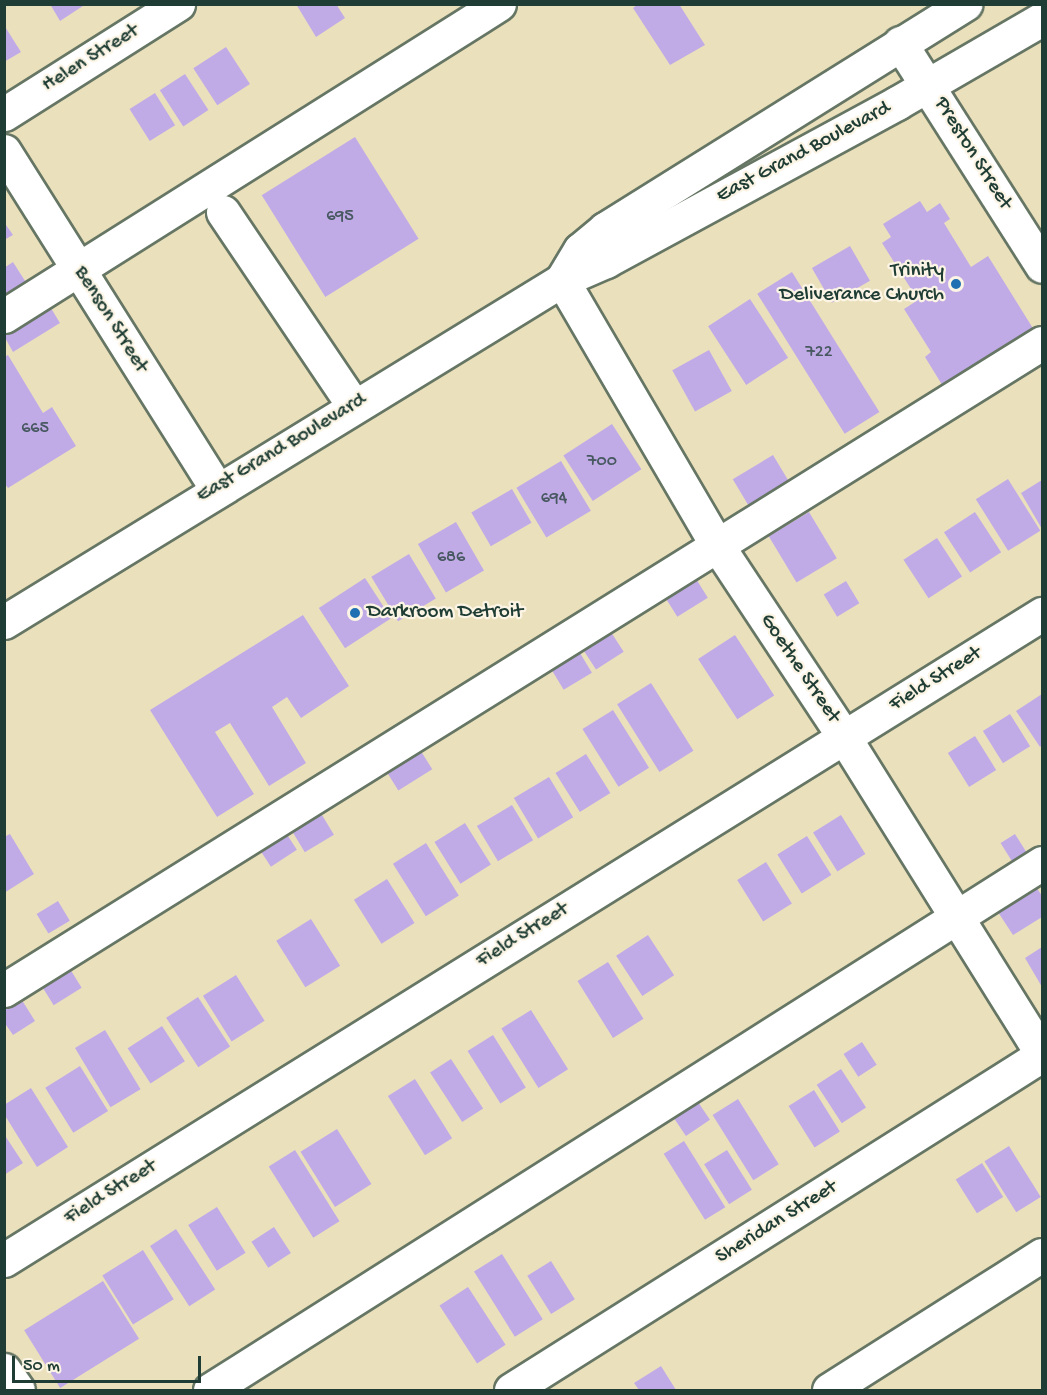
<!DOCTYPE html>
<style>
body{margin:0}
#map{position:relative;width:1047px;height:1395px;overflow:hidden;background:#ebe0bc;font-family:"Gochi Hand",sans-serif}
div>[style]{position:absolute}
.building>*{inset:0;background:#c1abe7;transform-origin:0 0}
.roads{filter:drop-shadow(2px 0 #667664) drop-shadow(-2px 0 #667664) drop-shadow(0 2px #667664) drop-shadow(0 -2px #667664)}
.minor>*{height:33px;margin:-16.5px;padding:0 16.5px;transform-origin:16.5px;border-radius:16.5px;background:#fff}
.major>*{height:33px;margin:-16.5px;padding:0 16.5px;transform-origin:16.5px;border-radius:16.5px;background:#fff}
.dots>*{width:16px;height:16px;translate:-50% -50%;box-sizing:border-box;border:3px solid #fcf5e5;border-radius:50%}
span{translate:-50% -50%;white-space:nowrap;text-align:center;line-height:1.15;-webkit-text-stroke:4.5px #fcf5e5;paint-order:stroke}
.number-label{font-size:18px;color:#485861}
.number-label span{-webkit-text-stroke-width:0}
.street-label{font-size:21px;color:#1f3d34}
.poi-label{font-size:21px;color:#1f3d34}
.right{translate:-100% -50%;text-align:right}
.left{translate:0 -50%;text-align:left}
.frame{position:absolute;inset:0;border:6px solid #1f3d34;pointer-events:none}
.scale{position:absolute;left:12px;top:1356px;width:189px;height:27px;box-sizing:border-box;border:3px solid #1f3d34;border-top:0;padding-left:8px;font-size:18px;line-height:21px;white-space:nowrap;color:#1f3d34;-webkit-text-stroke:4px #fcf5e5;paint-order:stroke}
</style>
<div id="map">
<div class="building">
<div style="clip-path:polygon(50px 4px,86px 4px,60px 21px)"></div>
<div style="clip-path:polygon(296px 4px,336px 4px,345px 18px,316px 37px)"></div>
<div style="clip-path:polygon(638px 4px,679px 4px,705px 45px,670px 65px,633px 8px)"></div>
<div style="clip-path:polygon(4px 25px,21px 52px,4px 62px)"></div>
<div style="left:226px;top:47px;width:44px;height:39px;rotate:57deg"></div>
<div style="left:185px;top:74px;width:43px;height:30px;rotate:57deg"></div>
<div style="left:155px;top:93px;width:38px;height:30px;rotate:58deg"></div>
<div style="left:355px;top:137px;width:120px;height:110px;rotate:58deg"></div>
<div style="clip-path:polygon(920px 201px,927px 212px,940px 203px,950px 219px,944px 223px,971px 267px,988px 256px,1034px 330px,944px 388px,925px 357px,931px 352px,904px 309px,918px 300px,882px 243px,891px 237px,883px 224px)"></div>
<div style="clip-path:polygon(4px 222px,13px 235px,4px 240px)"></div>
<div style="left:850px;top:246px;width:40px;height:44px;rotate:60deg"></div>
<div style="clip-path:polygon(13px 262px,27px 284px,5px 297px,4px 268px)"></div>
<div style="left:792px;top:272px;width:165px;height:41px;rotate:58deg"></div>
<div style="left:750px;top:299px;width:70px;height:50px;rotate:57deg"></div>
<div style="clip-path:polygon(46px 300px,60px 323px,13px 352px,4px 336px,4px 325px)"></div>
<div style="left:709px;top:350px;width:47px;height:42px;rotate:61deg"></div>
<div style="clip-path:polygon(8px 355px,43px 413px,52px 407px,76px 446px,8px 488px,4px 483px,4px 357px)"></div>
<div style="left:612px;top:424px;width:54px;height:58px;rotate:57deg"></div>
<div style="left:773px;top:455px;width:31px;height:47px;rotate:59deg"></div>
<div style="left:561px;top:461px;width:58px;height:52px;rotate:59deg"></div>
<div style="left:1008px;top:479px;width:61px;height:38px;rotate:58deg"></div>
<div style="clip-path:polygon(1042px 480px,1042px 529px,1021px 493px)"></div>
<div style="left:512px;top:489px;width:39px;height:47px;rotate:60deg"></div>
<div style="left:809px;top:512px;width:54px;height:47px;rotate:59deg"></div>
<div style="left:975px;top:512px;width:48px;height:37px;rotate:57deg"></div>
<div style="left:456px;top:522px;width:56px;height:44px;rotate:60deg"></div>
<div style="left:937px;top:538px;width:46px;height:40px;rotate:57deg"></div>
<div style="left:409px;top:554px;width:52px;height:44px;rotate:59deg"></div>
<div style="left:693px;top:574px;width:28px;height:36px;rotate:58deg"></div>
<div style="left:365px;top:578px;width:48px;height:55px;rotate:57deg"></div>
<div style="left:846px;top:581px;width:26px;height:26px;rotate:59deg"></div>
<div style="clip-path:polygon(303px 615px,349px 686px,301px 718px,287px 697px,272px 707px,306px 763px,269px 786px,230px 723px,215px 732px,254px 794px,217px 817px,150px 710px)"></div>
<div style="left:609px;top:629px;width:27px;height:33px;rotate:57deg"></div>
<div style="left:735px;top:635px;width:72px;height:44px;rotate:57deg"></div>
<div style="left:577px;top:648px;width:29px;height:33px;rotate:59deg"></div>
<div style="left:651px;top:683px;width:80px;height:40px;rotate:58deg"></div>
<div style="clip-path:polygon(1042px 694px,1042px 745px,1040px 747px,1016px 711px)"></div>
<div style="left:613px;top:710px;width:68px;height:36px;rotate:58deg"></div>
<div style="left:1010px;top:714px;width:38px;height:32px;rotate:58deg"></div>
<div style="left:975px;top:736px;width:40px;height:32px;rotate:58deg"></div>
<div style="left:419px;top:748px;width:25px;height:40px;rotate:58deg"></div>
<div style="left:586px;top:754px;width:46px;height:36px;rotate:58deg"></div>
<div style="left:549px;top:777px;width:47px;height:41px;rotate:59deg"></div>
<div style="left:512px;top:805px;width:41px;height:41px;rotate:59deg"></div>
<div style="left:319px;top:810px;width:29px;height:34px;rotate:59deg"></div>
<div style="left:841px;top:815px;width:46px;height:33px;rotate:58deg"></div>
<div style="left:465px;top:823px;width:49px;height:36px;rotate:58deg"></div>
<div style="left:286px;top:833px;width:20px;height:31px;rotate:57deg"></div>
<div style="clip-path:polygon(10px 834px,34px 874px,4px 893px,4px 837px)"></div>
<div style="left:1015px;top:834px;width:26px;height:17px;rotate:58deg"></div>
<div style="left:807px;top:836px;width:46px;height:35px;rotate:58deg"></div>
<div style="left:426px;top:843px;width:62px;height:39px;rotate:58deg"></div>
<div style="left:766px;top:862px;width:49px;height:34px;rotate:58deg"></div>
<div style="left:387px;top:879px;width:52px;height:39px;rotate:58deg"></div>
<div style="clip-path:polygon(1033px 882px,1042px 896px,1042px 917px,1013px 935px,994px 906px)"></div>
<div style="left:58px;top:901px;width:23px;height:25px;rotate:59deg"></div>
<div style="left:311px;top:919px;width:55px;height:41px;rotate:58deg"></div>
<div style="left:648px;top:935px;width:48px;height:38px;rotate:57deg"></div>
<div style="clip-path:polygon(1042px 947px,1042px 987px,1025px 958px)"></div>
<div style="left:608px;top:962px;width:67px;height:36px;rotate:58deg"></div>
<div style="left:70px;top:969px;width:22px;height:33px;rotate:58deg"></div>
<div style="left:236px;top:975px;width:54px;height:39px;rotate:58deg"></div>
<div style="clip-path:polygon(20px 997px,35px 1021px,13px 1035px,4px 1022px,4px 1007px)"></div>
<div style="left:198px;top:997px;width:59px;height:38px;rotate:57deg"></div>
<div style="left:531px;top:1010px;width:70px;height:35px;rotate:58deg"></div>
<div style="left:162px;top:1026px;width:42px;height:41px;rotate:57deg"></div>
<div style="left:105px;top:1030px;width:69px;height:35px;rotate:59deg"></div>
<div style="left:493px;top:1035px;width:62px;height:30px;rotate:58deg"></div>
<div style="left:862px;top:1042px;width:27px;height:22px;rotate:57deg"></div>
<div style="left:451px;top:1059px;width:59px;height:25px;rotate:57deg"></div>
<div style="left:80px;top:1066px;width:53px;height:41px;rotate:58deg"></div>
<div style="left:841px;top:1069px;width:46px;height:29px;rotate:57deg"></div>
<div style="left:415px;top:1079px;width:70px;height:32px;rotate:58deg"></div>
<div style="clip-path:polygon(31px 1088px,68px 1147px,37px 1167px,4px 1114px,4px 1105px)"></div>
<div style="left:814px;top:1090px;width:49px;height:30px;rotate:58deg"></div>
<div style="left:696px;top:1099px;width:25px;height:29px;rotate:56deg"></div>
<div style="left:738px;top:1099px;width:77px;height:30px;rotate:58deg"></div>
<div style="left:337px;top:1129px;width:65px;height:43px;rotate:58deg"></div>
<div style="clip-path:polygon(4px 1134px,23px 1163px,4px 1175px)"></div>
<div style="left:684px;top:1141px;width:78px;height:24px;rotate:58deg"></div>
<div style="left:1009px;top:1146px;width:60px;height:29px;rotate:58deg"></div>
<div style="left:295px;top:1150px;width:84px;height:31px;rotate:58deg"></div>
<div style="left:727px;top:1150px;width:47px;height:27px;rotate:58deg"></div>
<div style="left:982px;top:1163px;width:40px;height:31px;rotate:58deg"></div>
<div style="left:217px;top:1207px;width:54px;height:34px;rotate:58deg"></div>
<div style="left:274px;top:1227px;width:31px;height:27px;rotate:57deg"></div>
<div style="left:176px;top:1229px;width:72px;height:31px;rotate:57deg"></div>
<div style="left:143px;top:1250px;width:58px;height:48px;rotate:58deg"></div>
<div style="left:502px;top:1254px;width:77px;height:33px;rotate:58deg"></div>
<div style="left:551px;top:1261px;width:45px;height:28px;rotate:58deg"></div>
<div style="left:103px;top:1281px;width:68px;height:93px;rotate:58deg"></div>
<div style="left:468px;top:1287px;width:69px;height:34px;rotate:57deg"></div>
<div style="clip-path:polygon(661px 1366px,676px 1390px,639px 1390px,634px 1383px)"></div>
</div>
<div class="roads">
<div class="minor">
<div style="left:900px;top:43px;width:264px;rotate:57.5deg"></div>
<div style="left:4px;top:114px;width:206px;rotate:-32.3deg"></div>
<div style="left:4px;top:151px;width:398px;rotate:57.8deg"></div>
<div style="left:223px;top:212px;width:233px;rotate:56deg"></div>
<div style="left:562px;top:280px;width:307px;rotate:59.7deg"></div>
<div style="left:717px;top:545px;width:230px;rotate:56.5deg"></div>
<div style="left:844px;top:737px;width:374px;rotate:58deg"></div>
<div style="left:4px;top:316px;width:585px;rotate:-32.22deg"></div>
<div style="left:4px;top:990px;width:1223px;rotate:-31.94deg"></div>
<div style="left:4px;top:1260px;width:1223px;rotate:-31.9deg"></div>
<div style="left:4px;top:1370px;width:24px;rotate:55deg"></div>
<div style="left:210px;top:1390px;width:985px;rotate:-32.35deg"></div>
<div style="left:511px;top:1390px;width:628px;rotate:-32.25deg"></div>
<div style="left:829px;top:1390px;width:252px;rotate:-32.4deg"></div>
</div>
<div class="major">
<div style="left:563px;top:278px;width:33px;rotate:-59deg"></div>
<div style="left:580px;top:250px;width:33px;rotate:-40deg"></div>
<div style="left:605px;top:229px;width:425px;rotate:-32deg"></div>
<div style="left:4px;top:622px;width:654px;rotate:-31.5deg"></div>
<div style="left:562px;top:280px;width:48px;rotate:-23.4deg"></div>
<div style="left:606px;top:261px;width:331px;rotate:-28.5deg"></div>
<div style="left:897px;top:103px;width:168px;rotate:-30.1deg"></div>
</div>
</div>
<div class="dots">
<div style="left:956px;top:284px;background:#1f6fb2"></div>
<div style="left:355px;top:613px;background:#1f6fb2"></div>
</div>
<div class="number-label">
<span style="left:340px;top:217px">695</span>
<span style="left:819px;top:353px">722</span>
<span style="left:35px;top:429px">665</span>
<span style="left:602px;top:462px">700</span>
<span style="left:554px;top:499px">694</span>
<span style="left:451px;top:558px">686</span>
</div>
<div class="street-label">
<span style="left:91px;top:59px;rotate:-32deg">Helen Street</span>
<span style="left:804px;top:153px;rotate:-28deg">East Grand Boulevard</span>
<span style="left:972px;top:154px;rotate:58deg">Preston Street</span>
<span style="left:110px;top:320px;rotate:58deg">Benson Street</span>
<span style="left:282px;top:449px;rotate:-31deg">East Grand Boulevard</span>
<span style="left:799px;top:669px;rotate:56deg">Goethe Street</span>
<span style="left:936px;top:680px;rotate:-32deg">Field Street</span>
<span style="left:523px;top:936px;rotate:-32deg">Field Street</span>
<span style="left:111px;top:1193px;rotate:-32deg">Field Street</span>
<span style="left:777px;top:1223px;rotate:-32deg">Sheridan Street</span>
</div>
<div class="poi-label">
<span class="right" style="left:944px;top:284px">Trinity<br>Deliverance Church</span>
<span class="left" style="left:367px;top:613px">Darkroom Detroit</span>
</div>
<div class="frame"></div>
<div class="scale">50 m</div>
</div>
